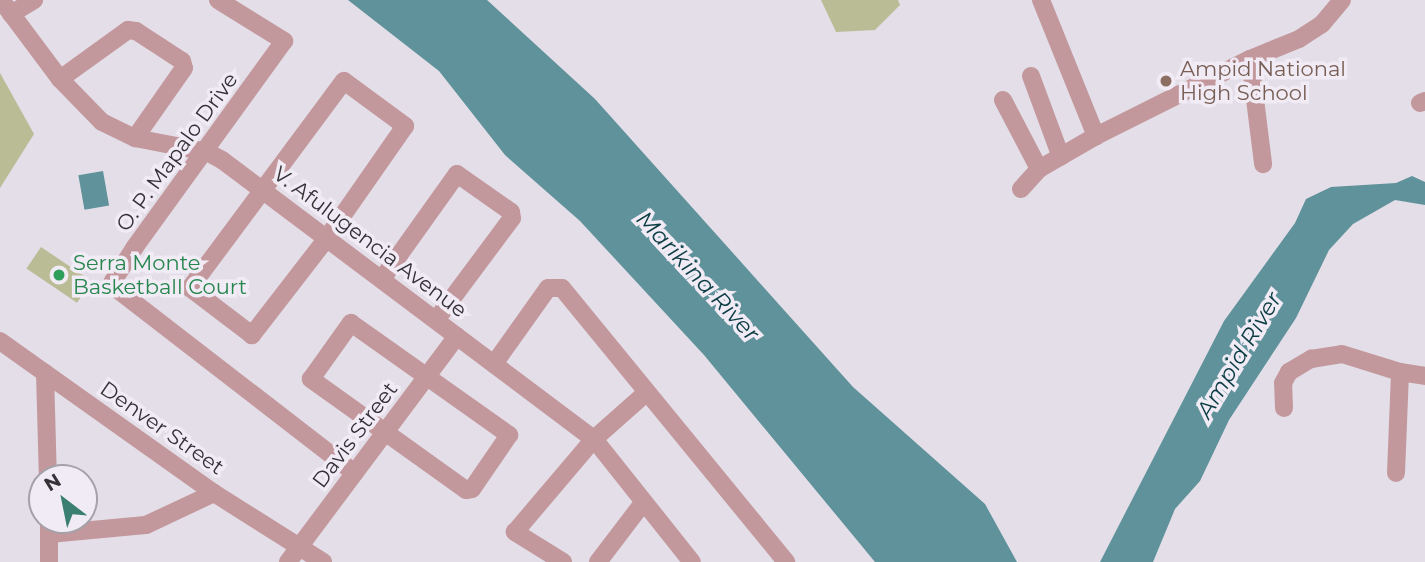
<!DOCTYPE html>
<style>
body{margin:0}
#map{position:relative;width:1425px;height:562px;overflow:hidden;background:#e3dee8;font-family:Montserrat,sans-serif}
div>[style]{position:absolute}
.green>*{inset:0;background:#b9bc95;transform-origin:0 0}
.water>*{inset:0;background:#5f929a;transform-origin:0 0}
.minor>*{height:18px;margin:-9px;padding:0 9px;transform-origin:9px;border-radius:9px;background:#c3989c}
.dots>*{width:19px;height:19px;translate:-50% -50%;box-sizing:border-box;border:4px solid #f1ebf5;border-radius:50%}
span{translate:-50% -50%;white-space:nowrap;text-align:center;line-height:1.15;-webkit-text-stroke:7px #f1ebf5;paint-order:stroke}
.education-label{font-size:21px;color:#785e54}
.left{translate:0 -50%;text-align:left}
.street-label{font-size:21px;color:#343236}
.leisure-label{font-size:21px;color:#27864d}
.water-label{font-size:23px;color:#0b3d44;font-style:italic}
.north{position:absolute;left:28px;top:464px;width:70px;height:70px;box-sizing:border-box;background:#f1ebf5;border:2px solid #a5a1a9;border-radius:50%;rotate:328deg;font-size:19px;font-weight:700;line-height:28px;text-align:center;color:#343236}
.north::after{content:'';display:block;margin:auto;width:24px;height:32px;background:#3b7f73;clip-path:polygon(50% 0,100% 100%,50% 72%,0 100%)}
</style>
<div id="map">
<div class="green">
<div style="clip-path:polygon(821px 0,898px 0,900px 5px,875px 30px,836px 32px)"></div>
<div style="clip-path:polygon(0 73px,34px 134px,0 188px)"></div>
<div style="left:41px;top:247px;width:61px;height:26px;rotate:34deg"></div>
</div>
<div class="water">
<div style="clip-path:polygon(348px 0,487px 0,595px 99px,853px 387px,985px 504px,1017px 562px,875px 562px,704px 355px,580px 221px,505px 155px,439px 71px)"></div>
<div style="left:103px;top:171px;width:35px;height:25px;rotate:80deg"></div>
<div style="clip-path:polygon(1412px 176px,1425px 182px,1425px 205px,1395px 200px,1353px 224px,1329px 250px,1296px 318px,1229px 420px,1200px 481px,1175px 509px,1153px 562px,1100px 562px,1224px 321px,1295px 223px,1306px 199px,1331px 187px,1396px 183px)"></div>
</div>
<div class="minor">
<div style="left:1px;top:0;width:99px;rotate:53.2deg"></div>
<div style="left:60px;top:79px;width:60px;rotate:45.7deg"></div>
<div style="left:102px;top:122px;width:37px;rotate:26deg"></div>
<div style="left:135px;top:138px;width:73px;rotate:11deg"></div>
<div style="left:207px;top:152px;width:17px;rotate:28deg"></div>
<div style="left:222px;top:160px;width:465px;rotate:36.9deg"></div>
<div style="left:594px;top:439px;width:157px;rotate:51.5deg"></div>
<div style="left:218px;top:0;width:78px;rotate:31.8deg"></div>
<div style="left:284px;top:41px;width:254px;rotate:125.9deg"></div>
<div style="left:135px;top:247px;width:40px;rotate:122.9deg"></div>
<div style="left:113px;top:281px;width:6px;rotate:81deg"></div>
<div style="left:114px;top:287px;width:304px;rotate:37.7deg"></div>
<div style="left:1041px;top:0;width:147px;rotate:68deg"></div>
<div style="left:11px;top:14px;width:27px;rotate:-31deg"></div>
<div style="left:1250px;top:59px;width:106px;rotate:82.9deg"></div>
<div style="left:1031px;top:76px;width:86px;rotate:69.7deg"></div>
<div style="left:60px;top:79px;width:84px;rotate:-35.8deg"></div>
<div style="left:128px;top:30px;width:8px;rotate:7deg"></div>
<div style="left:136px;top:31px;width:55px;rotate:33.1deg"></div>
<div style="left:182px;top:61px;width:7px;rotate:74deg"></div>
<div style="left:184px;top:68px;width:85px;rotate:125deg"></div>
<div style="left:344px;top:81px;width:76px;rotate:36.4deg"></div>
<div style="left:405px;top:126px;width:136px;rotate:124.9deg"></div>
<div style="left:327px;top:238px;width:123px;rotate:127.7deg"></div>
<div style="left:252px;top:335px;width:78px;rotate:-142.8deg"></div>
<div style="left:190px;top:288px;width:258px;rotate:-53.4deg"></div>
<div style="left:1003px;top:100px;width:78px;rotate:62.4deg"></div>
<div style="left:1420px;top:103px;width:5px;rotate:-22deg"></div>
<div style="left:1021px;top:189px;width:27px;rotate:-48deg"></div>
<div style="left:1039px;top:169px;width:66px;rotate:-30.1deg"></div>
<div style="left:1096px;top:136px;width:172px;rotate:-26.6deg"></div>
<div style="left:1250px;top:59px;width:53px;rotate:-22.2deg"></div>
<div style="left:1299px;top:39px;width:27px;rotate:-33deg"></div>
<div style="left:1322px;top:24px;width:31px;rotate:-50deg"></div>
<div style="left:382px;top:279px;width:129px;rotate:-54.5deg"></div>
<div style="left:457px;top:174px;width:66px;rotate:35.1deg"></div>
<div style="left:511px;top:212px;width:6px;rotate:81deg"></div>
<div style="left:512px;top:218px;width:127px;rotate:126.7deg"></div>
<div style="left:351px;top:323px;width:194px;rotate:35.3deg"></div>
<div style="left:509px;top:435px;width:65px;rotate:124.4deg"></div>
<div style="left:472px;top:489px;width:6px;rotate:171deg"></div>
<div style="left:466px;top:490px;width:191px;rotate:-144.4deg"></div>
<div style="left:311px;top:379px;width:69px;rotate:-54.5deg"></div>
<div style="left:0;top:341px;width:262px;rotate:35.4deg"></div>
<div style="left:214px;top:493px;width:129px;rotate:32.3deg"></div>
<div style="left:494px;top:364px;width:93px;rotate:-54.6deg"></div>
<div style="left:548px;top:288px;width:14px"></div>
<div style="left:562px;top:288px;width:354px;rotate:50.7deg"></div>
<div style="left:45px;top:373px;width:105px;rotate:88.4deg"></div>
<div style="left:1284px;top:408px;width:25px;rotate:-92deg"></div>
<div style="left:1283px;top:383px;width:13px;rotate:-61deg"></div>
<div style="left:1289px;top:372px;width:26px;rotate:-31deg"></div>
<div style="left:1311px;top:359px;width:31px;rotate:-9deg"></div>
<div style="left:1342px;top:354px;width:61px;rotate:17.2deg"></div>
<div style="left:1400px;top:372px;width:25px;rotate:9deg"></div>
<div style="left:1396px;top:473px;width:101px;rotate:-87.7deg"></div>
<div style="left:49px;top:534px;width:97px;rotate:-5.3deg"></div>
<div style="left:146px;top:525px;width:75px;rotate:-25.2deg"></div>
<div style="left:49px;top:562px;width:42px;rotate:-90deg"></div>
<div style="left:288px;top:562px;width:282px;rotate:-53.2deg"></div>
<div style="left:563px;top:562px;width:57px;rotate:-148deg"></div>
<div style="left:515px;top:532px;width:122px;rotate:-49.7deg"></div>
<div style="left:594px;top:439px;width:69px;rotate:-41.5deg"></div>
<div style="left:598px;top:562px;width:74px;rotate:-52.7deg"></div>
</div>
<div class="dots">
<div style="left:1166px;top:81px;background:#8d6e63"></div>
<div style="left:59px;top:275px;background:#2e9e5b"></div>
</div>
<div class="education-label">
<span class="left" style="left:1180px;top:81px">Ampid National<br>High School</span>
</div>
<div class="street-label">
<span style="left:177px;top:152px;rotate:-54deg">O. P. Mapalo Drive</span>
<span style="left:370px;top:242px;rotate:37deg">V. Afulugencia Avenue</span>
<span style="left:162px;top:428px;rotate:35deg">Denver Street</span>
<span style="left:355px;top:435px;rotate:-53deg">Davis Street</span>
</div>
<div class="leisure-label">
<span class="left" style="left:73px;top:275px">Serra Monte<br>Basketball Court</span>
</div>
<div class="water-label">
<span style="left:698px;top:276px;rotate:47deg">Marikina River</span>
<span style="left:1239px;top:355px;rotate:-59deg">Ampid River</span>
</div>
<div class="north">N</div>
</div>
